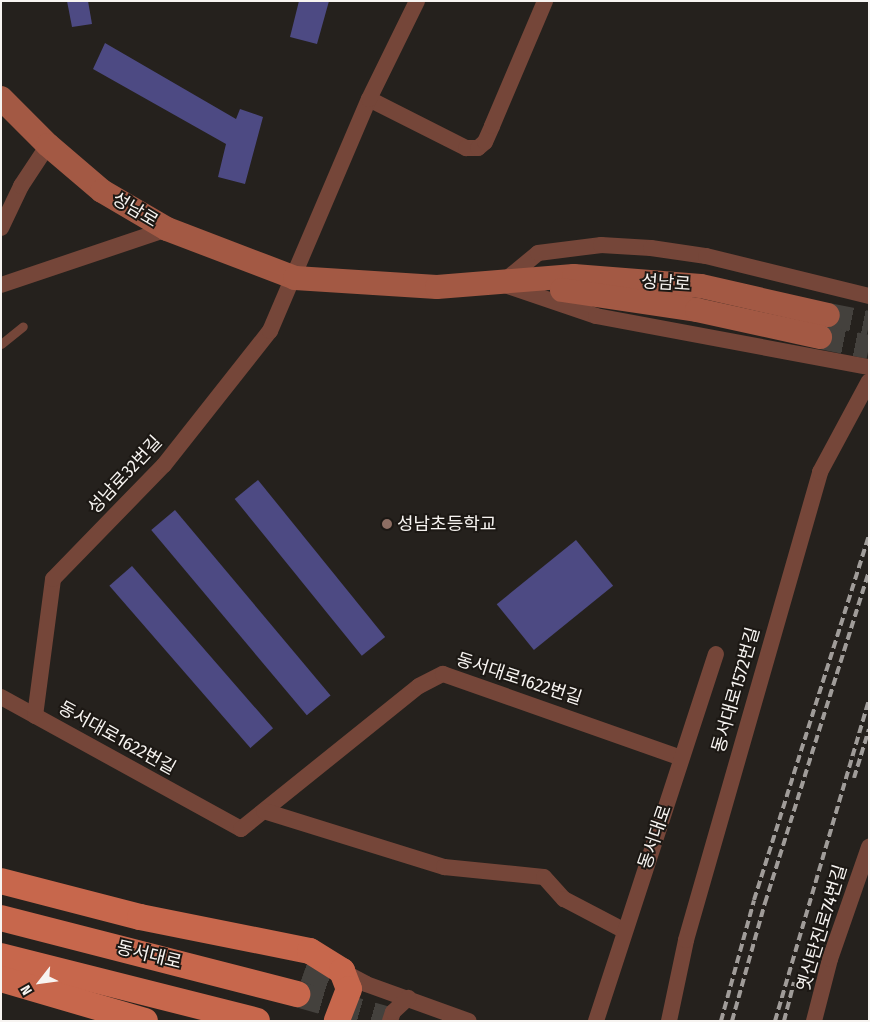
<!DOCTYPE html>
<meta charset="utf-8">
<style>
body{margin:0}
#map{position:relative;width:870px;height:1022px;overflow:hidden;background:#25211d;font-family:"Fira Sans Condensed","Noto Sans KR",sans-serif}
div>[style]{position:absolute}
.building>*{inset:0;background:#4d4a83;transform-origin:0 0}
.secondary-tunnel>*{height:24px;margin-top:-12px;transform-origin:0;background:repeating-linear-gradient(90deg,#44413d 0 24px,transparent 0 36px)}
.primary-tunnel>*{height:26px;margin-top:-13px;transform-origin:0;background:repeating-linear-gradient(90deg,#44413d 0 26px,transparent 0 39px)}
.service>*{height:9px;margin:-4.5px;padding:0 4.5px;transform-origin:4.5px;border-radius:4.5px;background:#754639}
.minor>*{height:16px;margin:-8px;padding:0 8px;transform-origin:8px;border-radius:8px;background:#754639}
.secondary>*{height:24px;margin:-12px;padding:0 12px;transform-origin:12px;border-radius:12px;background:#a35944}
.primary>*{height:26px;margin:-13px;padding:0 13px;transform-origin:13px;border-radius:13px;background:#c7674c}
.rail>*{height:4px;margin-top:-2px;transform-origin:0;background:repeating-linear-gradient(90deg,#a09c99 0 8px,transparent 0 12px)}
.dots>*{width:14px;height:14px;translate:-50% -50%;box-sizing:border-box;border:2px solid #1c1814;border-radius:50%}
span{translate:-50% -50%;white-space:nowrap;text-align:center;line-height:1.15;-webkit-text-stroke:4px #1c1814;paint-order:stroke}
.street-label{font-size:18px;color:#f7f4f1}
.poi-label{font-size:18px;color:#f7f4f1}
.left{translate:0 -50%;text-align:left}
.frame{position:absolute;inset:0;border:2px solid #f7f4f1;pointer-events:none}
.north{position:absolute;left:15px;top:957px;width:50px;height:50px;-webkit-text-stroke:4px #1c1814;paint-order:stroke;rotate:240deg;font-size:14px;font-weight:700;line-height:20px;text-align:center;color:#f7f4f1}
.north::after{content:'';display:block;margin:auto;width:18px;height:22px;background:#f7f4f1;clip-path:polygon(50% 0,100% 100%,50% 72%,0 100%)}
</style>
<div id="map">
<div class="building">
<div style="clip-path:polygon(67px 1px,88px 1px,92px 24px,72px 27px)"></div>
<div style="clip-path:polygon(299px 1px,329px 1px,317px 44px,290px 37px)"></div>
<div style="clip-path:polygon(105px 43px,236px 119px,240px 109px,263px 117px,245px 184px,218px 177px,226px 144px,93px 69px)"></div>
<div style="left:258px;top:480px;width:202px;height:30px;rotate:51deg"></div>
<div style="left:175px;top:510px;width:242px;height:31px;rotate:50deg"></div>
<div style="left:576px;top:540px;width:59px;height:102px;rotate:51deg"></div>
<div style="left:132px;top:566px;width:215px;height:30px;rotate:49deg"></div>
</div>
<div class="secondary-tunnel">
<div style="left:828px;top:315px;width:42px;rotate:11deg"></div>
<div style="left:820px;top:337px;width:50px;rotate:11.5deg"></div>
</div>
<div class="primary-tunnel">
<div style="left:305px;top:969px;width:57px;rotate:19.4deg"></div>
<div style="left:297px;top:994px;width:99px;rotate:15.9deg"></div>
</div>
<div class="service">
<div style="left:1px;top:344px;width:28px;rotate:-39deg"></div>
</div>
<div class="minor">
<div style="left:369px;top:99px;width:109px;rotate:26.8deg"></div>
<div style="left:466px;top:148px;width:12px"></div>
<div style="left:478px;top:148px;width:9px;rotate:-41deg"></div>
<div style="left:485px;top:142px;width:17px;rotate:-66deg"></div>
<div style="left:492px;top:126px;width:136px;rotate:-67deg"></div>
<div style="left:1px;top:228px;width:47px;rotate:-64.5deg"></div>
<div style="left:21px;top:186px;width:49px;rotate:-56.6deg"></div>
<div style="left:503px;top:282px;width:45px;rotate:-39.6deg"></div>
<div style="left:538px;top:253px;width:64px;rotate:-7.2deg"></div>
<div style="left:601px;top:245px;width:50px;rotate:3.4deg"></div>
<div style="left:651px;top:248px;width:56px;rotate:8.3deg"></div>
<div style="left:706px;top:256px;width:168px;rotate:13.8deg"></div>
<div style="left:1px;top:285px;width:175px;rotate:-18.6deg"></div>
<div style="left:505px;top:285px;width:96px;rotate:18.8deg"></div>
<div style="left:596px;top:316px;width:278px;rotate:10.6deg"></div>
<div style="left:1px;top:697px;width:274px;rotate:28.8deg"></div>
<div style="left:241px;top:829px;width:228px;rotate:-38.8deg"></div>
<div style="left:419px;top:686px;width:27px;rotate:-27deg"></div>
<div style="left:443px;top:674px;width:252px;rotate:19.4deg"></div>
<div style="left:35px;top:716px;width:138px;rotate:-82.5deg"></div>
<div style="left:53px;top:579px;width:159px;rotate:-45.8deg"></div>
<div style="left:164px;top:465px;width:171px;rotate:-51.7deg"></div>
<div style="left:270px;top:331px;width:252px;rotate:-66.9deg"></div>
<div style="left:369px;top:99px;width:109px;rotate:-63.9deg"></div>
<div style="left:264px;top:811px;width:189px;rotate:17.3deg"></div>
<div style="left:444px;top:867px;width:100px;rotate:5.7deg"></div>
<div style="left:544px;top:877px;width:30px;rotate:48deg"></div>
<div style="left:564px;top:899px;width:67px;rotate:27.7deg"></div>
<div style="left:342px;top:971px;width:27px;rotate:28deg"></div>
<div style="left:366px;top:984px;width:109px;rotate:19.8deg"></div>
<div style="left:390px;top:1021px;width:9px;rotate:-72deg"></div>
<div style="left:393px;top:1012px;width:21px;rotate:-43deg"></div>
<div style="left:596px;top:1021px;width:386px;rotate:-71.9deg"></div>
<div style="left:669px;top:1021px;width:83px;rotate:-78.1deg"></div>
<div style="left:686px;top:940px;width:487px;rotate:-74deg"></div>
<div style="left:820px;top:472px;width:103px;rotate:-61.7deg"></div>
<div style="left:814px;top:1021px;width:64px;rotate:-75.5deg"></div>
<div style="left:830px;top:959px;width:119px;rotate:-70.8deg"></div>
</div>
<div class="secondary">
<div style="left:1px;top:98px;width:66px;rotate:45deg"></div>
<div style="left:48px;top:145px;width:71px;rotate:40.4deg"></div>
<div style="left:102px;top:191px;width:75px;rotate:30.3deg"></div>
<div style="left:167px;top:229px;width:137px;rotate:20.9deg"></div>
<div style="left:295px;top:278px;width:142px;rotate:3.6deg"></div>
<div style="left:437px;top:287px;width:137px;rotate:-4.6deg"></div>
<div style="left:574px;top:276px;width:127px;rotate:4.5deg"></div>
<div style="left:701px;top:286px;width:130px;rotate:12.9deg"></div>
<div style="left:562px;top:290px;width:136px;rotate:8.4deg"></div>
<div style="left:697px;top:310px;width:126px;rotate:12.4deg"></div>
</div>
<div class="primary">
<div style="left:1px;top:881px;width:144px;rotate:14.5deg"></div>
<div style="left:140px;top:917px;width:173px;rotate:11.3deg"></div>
<div style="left:310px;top:951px;width:38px;rotate:32deg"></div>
<div style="left:342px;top:971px;width:19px;rotate:69deg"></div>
<div style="left:349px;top:989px;width:34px;rotate:111deg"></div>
<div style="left:1px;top:918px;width:306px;rotate:14.4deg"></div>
<div style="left:1px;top:956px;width:264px;rotate:14.2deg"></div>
<div style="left:1px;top:979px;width:150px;rotate:16.3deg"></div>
</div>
<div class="rail">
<div style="left:854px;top:778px;width:51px;rotate:-73deg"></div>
<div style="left:721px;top:1021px;width:125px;rotate:-74.7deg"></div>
<div style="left:754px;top:900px;width:383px;rotate:-72.5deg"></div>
<div style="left:732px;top:1021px;width:123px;rotate:-74.4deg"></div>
<div style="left:765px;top:903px;width:348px;rotate:-72.6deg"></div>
<div style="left:775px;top:1021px;width:335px;rotate:-73.7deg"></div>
<div style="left:784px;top:1021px;width:40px;rotate:-75.6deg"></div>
</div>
<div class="dots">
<div style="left:387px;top:524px;background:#8d6e63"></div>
</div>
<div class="street-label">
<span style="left:135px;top:210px;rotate:31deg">성남로</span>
<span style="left:666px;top:283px;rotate:4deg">성남로</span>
<span style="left:125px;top:475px;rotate:-47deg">성남로32번길</span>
<span style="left:519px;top:679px;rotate:18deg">동서대로1622번길</span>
<span style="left:736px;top:690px;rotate:-74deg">동서대로1572번길</span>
<span style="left:117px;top:738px;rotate:29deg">동서대로1622번길</span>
<span style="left:655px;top:837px;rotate:-71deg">동서대로</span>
<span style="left:822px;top:928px;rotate:-73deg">옛신탄진로74번길</span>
<span style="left:149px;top:955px;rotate:14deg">동서대로</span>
</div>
<div class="poi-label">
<span class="left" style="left:397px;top:524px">성남초등학교</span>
</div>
<div class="frame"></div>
<div class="north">N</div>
</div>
